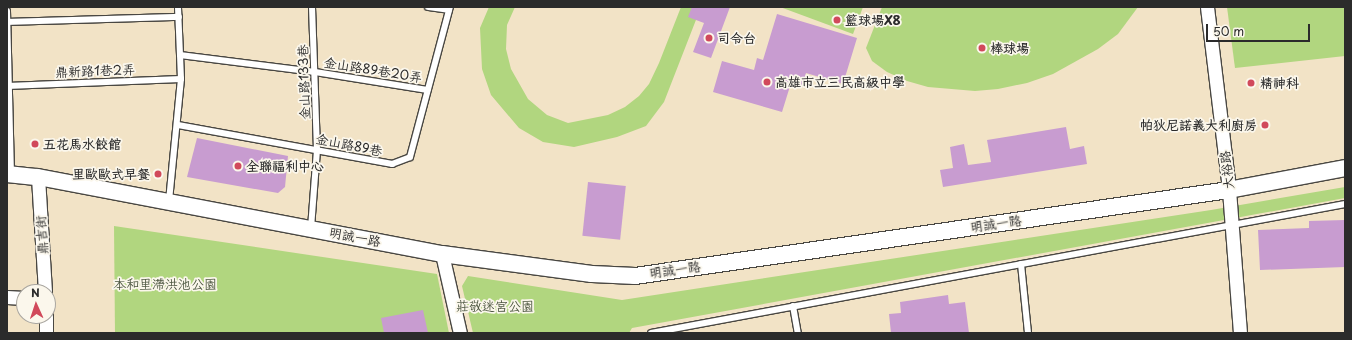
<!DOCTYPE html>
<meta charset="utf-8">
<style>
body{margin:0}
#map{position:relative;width:1352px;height:340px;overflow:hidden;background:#f2e3c6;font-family:"Playpen Sans","LXGW WenKai TC",sans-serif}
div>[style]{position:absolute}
.green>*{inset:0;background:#b1d67f}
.building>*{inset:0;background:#c89cd0;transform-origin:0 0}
.roads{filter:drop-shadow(1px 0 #494742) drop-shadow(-1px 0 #494742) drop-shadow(0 1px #494742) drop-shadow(0 -1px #494742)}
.service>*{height:6px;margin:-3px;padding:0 3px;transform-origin:3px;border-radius:3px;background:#fff}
.minor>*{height:13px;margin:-6.5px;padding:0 6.5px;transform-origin:6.5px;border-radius:6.5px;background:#fff}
.tertiary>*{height:16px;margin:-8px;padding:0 8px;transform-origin:8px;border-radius:8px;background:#fff}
.dots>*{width:11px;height:11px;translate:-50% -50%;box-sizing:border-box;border:2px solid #fbf7ec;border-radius:50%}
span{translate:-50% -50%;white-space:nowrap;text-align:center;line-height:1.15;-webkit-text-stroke:3.5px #fbf7ec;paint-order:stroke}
.poi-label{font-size:13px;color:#2b2b2b;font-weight:700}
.left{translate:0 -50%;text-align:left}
.right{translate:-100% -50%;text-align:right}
.street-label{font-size:13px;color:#2b2b2b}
.park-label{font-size:13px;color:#4c5640}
.frame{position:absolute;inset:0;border:8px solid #2b2b2b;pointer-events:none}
.north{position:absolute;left:16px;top:284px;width:40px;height:40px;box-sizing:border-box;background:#fbf7ec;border:1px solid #a8a59f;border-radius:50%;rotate:357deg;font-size:11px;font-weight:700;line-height:16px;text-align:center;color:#2b2b2b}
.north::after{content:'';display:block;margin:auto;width:14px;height:18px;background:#d1495b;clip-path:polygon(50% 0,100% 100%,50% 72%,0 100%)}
.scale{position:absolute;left:1206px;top:24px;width:104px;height:18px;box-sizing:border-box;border:2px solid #2b2b2b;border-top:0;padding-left:5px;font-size:12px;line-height:14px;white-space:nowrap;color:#2b2b2b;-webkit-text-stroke:3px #fbf7ec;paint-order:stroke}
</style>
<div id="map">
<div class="green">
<div style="clip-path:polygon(489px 7px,515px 7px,507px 25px,506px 49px,511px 69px,528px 99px,547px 115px,568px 123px,608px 115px,625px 107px,639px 96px,649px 84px,659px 63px,681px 7px,701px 7px,664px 102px,646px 126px,617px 137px,574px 147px,543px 142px,519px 128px,491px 95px,482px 69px,480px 28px)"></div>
<div style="clip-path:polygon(780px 7px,863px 7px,853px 34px)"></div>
<div style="clip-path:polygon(882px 7px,1138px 7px,1118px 34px,1098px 49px,1053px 74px,1027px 83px,998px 89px,975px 91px,928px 87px,907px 81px,887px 72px,872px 61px,866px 48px)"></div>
<div style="clip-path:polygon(1227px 7px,1345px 7px,1345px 56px,1235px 68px)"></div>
<div style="clip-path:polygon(1345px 187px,1345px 198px,632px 328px,629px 333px,473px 333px,462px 286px,468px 276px,622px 300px,1211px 210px)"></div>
<div style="clip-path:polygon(114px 226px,437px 274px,449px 333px,115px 333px)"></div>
</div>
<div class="building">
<div style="clip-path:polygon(692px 7px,730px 7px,711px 58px,693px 52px,704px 23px,688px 17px)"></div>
<div style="clip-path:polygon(777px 14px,857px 38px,843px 84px,806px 73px,802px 87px,791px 83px,782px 112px,713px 92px,722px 61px,754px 70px,757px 58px,763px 60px)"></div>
<div style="clip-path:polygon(1066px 127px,1070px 149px,1084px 146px,1087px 164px,943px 187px,940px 170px,953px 168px,950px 147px,964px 144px,968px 165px,991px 162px,987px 140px)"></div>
<div style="clip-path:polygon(197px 138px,288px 156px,285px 187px,278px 193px,187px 177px)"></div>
<div style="left:588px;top:182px;width:38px;height:54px;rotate:6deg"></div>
<div style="clip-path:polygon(1345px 220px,1345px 267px,1260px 270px,1258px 230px,1309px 228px,1309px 221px)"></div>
<div style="clip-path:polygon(948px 295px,949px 304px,965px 302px,969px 333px,891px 333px,889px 314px,901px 313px,900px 302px)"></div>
<div style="clip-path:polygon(423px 310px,428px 333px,384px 333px,381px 318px)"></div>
</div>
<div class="roads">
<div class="service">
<div style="left:428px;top:7px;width:21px;rotate:8deg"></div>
<div style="left:7px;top:11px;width:163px;rotate:88.6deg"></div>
<div style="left:8px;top:22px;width:171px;rotate:-1.7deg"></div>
<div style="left:180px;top:55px;width:136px;rotate:7.2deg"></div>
<div style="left:315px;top:72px;width:114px;rotate:9.1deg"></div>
<div style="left:7px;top:86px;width:174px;rotate:-2.3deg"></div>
<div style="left:178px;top:125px;width:218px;rotate:10.3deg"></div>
<div style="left:392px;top:164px;width:19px;rotate:-21deg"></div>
<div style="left:410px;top:157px;width:155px;rotate:-75.1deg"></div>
<div style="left:169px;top:201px;width:123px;rotate:-84.4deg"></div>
<div style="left:181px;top:79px;width:72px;rotate:-92.4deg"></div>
<div style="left:311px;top:228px;width:78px;rotate:-85.6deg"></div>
<div style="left:317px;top:150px;width:143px;rotate:-92deg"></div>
<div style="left:1021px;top:264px;width:69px;rotate:84.2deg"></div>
<div style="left:793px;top:306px;width:27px;rotate:80deg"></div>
<div style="left:651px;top:333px;width:706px;rotate:-10.53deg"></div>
</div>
<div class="minor">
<div style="left:1207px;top:7px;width:184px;rotate:83.1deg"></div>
<div style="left:1229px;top:190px;width:143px;rotate:85.6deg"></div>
<div style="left:38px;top:177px;width:115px;rotate:86.5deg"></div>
<div style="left:442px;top:254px;width:81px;rotate:77.2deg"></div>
<div style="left:7px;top:297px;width:17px;rotate:3deg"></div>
<div style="left:46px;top:316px;width:17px;rotate:90deg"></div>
</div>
<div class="tertiary">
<div style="left:7px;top:174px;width:31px;rotate:6deg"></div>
<div style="left:38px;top:177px;width:411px;rotate:10.8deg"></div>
<div style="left:442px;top:254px;width:151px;rotate:7.6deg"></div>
<div style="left:592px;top:274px;width:43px;rotate:2.7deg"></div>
<div style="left:635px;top:276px;width:600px;rotate:-8.24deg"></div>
<div style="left:1229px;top:190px;width:118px;rotate:-10.7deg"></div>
</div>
</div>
<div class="dots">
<div style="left:837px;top:20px;background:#d1495b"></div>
<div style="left:709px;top:38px;background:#d1495b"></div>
<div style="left:982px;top:48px;background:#d1495b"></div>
<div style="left:767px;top:82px;background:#d1495b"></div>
<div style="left:1251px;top:83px;background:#d1495b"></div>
<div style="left:1265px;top:125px;background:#d1495b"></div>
<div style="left:35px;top:144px;background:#d1495b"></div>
<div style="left:238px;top:166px;background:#d1495b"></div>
<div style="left:158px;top:174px;background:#d1495b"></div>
</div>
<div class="poi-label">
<span class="left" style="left:845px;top:20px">籃球場X8</span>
<span class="left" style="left:717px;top:38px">司令台</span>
<span class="left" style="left:990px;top:48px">棒球場</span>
<span class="left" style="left:775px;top:82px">高雄市立三民高級中學</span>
<span class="left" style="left:1260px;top:83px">精神科</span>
<span class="right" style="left:1257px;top:125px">帕狄尼諾義大利廚房</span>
<span class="left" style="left:43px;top:144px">五花馬水餃館</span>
<span class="left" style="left:246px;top:166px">全聯福利中心</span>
<span class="right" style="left:150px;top:174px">里歐歐式早餐</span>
</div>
<div class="street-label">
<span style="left:373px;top:70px;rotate:9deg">金山路89巷20弄</span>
<span style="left:95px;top:71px;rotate:-2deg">鼎新路1巷2弄</span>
<span style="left:304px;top:82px;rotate:-92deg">金山路133巷</span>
<span style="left:349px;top:145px;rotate:11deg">金山路89巷</span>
<span style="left:1227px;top:170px;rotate:-97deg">大裕路</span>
<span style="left:996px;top:224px;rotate:-8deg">明誠一路</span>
<span style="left:42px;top:235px;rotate:-94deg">鼎吉街</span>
<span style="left:355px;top:237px;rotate:11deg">明誠一路</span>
<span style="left:675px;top:270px;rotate:-8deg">明誠一路</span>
</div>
<div class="park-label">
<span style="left:165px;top:284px">本和里滯洪池公園</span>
<span style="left:495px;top:306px">莊敬迷宮公園</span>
</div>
<div class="frame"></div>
<div class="north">N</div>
<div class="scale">50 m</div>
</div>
